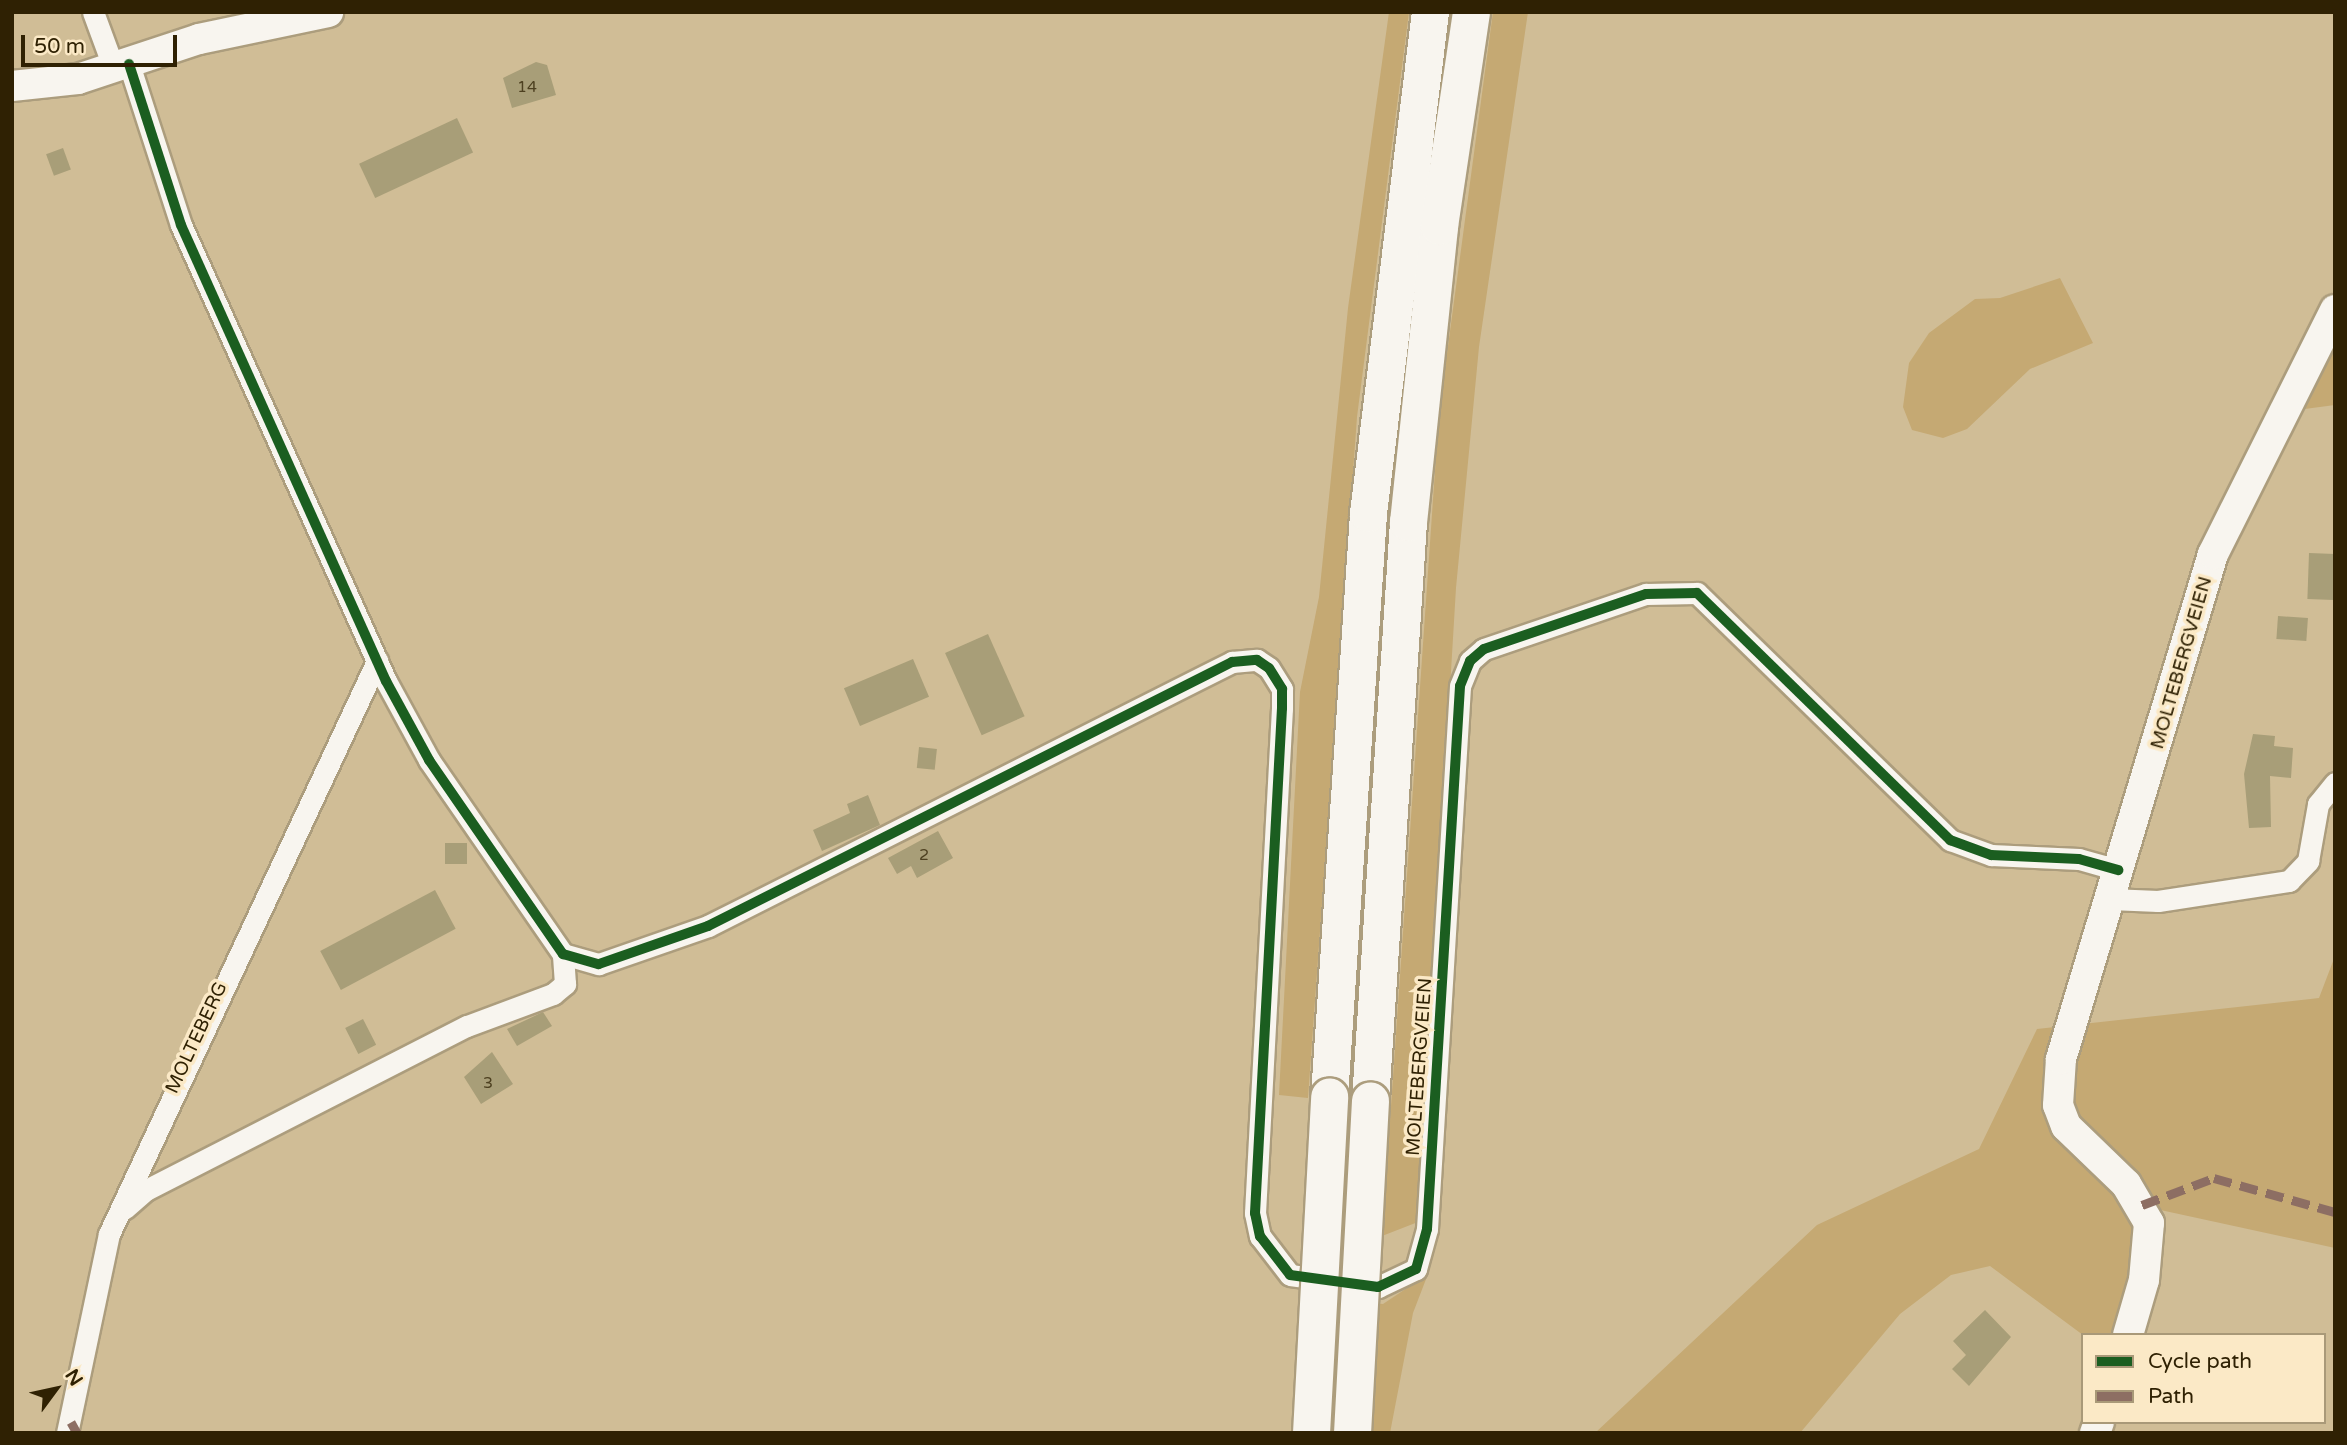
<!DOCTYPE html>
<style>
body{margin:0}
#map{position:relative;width:2347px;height:1445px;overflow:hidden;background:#d0bd96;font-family:"Varela Round",sans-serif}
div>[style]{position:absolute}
.green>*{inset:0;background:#c5a973}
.building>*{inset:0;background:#a89e78;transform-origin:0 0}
.roads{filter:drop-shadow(2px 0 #ac9d7d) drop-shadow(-2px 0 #ac9d7d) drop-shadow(0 2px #ac9d7d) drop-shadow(0 -2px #ac9d7d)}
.minor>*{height:21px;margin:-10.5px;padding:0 10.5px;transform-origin:10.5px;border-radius:10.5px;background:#f8f5ef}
.secondary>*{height:30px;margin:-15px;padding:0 15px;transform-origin:15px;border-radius:15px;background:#f8f5ef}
.motorway>*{height:37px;margin:-18.5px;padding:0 18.5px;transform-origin:18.5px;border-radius:18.5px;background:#f8f5ef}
.bridges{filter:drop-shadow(2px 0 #ac9d7d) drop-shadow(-2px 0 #ac9d7d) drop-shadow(0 2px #ac9d7d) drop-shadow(0 -2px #ac9d7d)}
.motorway-bridge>*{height:37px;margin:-18.5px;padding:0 18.5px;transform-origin:18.5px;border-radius:18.5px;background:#f8f5ef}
.quiet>*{height:9px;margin-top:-4.5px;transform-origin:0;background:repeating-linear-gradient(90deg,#8d6e63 0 18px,transparent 0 27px)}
.cycleway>*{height:10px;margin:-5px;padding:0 5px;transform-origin:5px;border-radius:5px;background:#1b5e20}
span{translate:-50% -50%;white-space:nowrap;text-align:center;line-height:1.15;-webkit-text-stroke:7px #fbe9c6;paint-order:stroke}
.number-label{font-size:16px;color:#4d4020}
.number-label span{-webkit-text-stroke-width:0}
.street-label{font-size:19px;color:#2f2103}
.frame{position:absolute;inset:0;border:14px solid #2f2103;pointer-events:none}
.legend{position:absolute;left:2081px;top:1333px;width:245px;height:91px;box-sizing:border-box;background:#fbe9c6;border:2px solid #a99978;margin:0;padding:9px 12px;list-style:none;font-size:21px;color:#2f2103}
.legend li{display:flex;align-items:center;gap:14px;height:35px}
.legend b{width:35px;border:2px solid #a99978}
.north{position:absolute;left:21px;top:1354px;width:70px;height:70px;-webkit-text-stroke:5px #fbe9c6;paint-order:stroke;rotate:57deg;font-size:19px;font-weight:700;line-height:28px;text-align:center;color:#2f2103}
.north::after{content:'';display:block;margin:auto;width:24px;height:32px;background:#2f2103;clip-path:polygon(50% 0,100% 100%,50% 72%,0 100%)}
.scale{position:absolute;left:21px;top:35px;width:156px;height:32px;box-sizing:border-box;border:4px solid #2f2103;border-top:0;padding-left:9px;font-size:21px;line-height:24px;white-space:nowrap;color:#2f2103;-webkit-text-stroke:5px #fbe9c6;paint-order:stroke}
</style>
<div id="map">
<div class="green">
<div style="clip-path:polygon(1389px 12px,1409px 12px,1357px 417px,1308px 1098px,1279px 1095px,1300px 692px,1319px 597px,1348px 308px)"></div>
<div style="clip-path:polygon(1493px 12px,1528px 12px,1479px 347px,1456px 588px,1418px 1222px,1382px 1236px,1439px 413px)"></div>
<div style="clip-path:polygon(2060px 278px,2093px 343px,2030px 369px,1967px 429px,1943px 438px,1912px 430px,1903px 407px,1909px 363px,1929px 333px,1975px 299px,2000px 298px)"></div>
<div style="clip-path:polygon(2335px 335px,2335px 405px,2297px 410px)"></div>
<div style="clip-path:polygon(2335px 956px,2335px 1248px,2142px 1206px,2128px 1335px,2083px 1335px,1990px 1266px,1951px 1275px,1900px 1314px,1800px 1433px,1595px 1433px,1817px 1225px,1979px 1149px,2037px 1029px,2319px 998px)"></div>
<div style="clip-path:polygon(1428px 1274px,1413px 1313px,1390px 1433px,1295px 1433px,1303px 1296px,1383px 1304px)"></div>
</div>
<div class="building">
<div style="clip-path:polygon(536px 62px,547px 65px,556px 95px,512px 108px,503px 78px)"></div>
<div style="left:457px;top:118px;width:38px;height:108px;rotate:65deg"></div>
<div style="left:63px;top:148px;width:23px;height:18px;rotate:70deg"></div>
<div style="left:2309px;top:553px;width:26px;height:46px;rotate:2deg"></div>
<div style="left:2278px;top:616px;width:30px;height:23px;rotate:4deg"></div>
<div style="left:988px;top:634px;width:90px;height:47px;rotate:66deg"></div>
<div style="left:913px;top:659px;width:41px;height:75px;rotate:67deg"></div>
<div style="clip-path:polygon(2253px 734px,2275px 736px,2274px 746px,2293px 748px,2291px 778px,2270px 776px,2271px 827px,2249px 828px,2244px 774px)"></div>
<div style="left:919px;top:747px;width:18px;height:21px;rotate:6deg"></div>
<div style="clip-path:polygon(868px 795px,880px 825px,822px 851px,813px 830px,850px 813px,847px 804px)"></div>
<div style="clip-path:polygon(938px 831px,953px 858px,917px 878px,911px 866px,897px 874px,888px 858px)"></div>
<div style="left:467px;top:843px;width:21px;height:22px;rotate:90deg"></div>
<div style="left:435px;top:890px;width:44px;height:130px;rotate:62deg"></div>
<div style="clip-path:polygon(543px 1012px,552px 1026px,517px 1046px,507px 1029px)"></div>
<div style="left:363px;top:1019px;width:29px;height:20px;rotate:63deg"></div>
<div style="clip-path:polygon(492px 1052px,513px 1084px,481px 1104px,464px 1077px)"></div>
<div style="clip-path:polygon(1985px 1310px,2011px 1337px,1969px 1386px,1952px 1369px,1966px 1355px,1953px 1341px)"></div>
</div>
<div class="roads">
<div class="minor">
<div style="left:93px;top:12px;width:61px;rotate:69.8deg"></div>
<div style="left:129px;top:64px;width:169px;rotate:72.1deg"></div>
<div style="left:181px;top:225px;width:500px;rotate:65.8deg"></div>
<div style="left:386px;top:681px;width:90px;rotate:61.4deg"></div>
<div style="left:429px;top:760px;width:236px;rotate:55.4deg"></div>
<div style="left:563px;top:954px;width:37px;rotate:16deg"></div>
<div style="left:599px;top:964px;width:115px;rotate:-19.2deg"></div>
<div style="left:708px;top:926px;width:587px;rotate:-26.74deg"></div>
<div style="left:1232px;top:662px;width:25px;rotate:-5deg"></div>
<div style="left:1257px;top:660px;width:14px;rotate:34deg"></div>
<div style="left:1269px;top:668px;width:25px;rotate:58deg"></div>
<div style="left:1282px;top:689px;width:19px;rotate:90deg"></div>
<div style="left:1282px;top:708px;width:506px;rotate:93.06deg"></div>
<div style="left:1255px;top:1213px;width:24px;rotate:78deg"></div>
<div style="left:1260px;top:1236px;width:49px;rotate:52.4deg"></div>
<div style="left:1290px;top:1275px;width:89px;rotate:7.8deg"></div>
<div style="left:1378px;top:1287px;width:42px;rotate:-25.3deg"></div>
<div style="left:1416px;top:1269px;width:41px;rotate:-74.6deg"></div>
<div style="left:1427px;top:1229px;width:544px;rotate:-86.52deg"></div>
<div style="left:1460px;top:686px;width:27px;rotate:-68deg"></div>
<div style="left:1470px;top:661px;width:18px;rotate:-41deg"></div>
<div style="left:1484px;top:649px;width:171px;rotate:-18.8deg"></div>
<div style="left:1646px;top:594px;width:51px;rotate:-1.1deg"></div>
<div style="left:1697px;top:593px;width:354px;rotate:44.3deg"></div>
<div style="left:1950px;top:840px;width:44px;rotate:20.1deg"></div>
<div style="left:1991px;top:855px;width:88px;rotate:2.6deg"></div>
<div style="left:2079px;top:859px;width:41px;rotate:15.8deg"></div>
<div style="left:2110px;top:899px;width:48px;rotate:2.4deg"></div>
<div style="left:2158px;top:901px;width:133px;rotate:-8.7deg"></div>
<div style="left:2289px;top:881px;width:28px;rotate:-46deg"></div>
<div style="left:2308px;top:861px;width:58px;rotate:-80deg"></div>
<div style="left:2318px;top:804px;width:27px;rotate:-51deg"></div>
<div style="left:125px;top:1208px;width:28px;rotate:-41deg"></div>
<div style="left:146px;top:1190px;width:360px;rotate:-27.1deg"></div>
<div style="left:467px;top:1026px;width:92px;rotate:-20.4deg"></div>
<div style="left:553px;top:994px;width:16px;rotate:-40deg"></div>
<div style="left:565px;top:984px;width:30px;rotate:-94deg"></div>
<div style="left:67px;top:1433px;width:203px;rotate:-78.1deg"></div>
<div style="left:109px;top:1234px;width:633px;rotate:-64.93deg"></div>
</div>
<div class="secondary">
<div style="left:12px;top:86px;width:66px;rotate:-6.1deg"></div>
<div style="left:78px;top:79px;width:127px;rotate:-18.3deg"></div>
<div style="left:199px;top:39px;width:132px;rotate:-11.8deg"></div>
<div style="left:2128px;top:1335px;width:57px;rotate:-73.8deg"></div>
<div style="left:2144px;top:1280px;width:57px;rotate:-85deg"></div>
<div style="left:2149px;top:1223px;width:45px;rotate:-120.5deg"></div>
<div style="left:2126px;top:1184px;width:83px;rotate:-136deg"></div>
<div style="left:2066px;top:1126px;width:22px;rotate:-111deg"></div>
<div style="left:2058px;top:1105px;width:46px;rotate:-86.3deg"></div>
<div style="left:2061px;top:1059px;width:527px;rotate:-73.25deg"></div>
<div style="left:2213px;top:554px;width:273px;rotate:-63.4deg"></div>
<div style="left:2095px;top:1433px;width:12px;rotate:-70deg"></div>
</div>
<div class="motorway">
<div style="left:1329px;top:1096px;width:584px;rotate:-86.17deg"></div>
<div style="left:1368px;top:513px;width:505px;rotate:-82.95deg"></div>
<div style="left:1370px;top:1100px;width:579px;rotate:-86.24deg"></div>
<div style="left:1408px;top:522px;width:298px;rotate:-84deg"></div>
<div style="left:1439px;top:226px;width:216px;rotate:-81.5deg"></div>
</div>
</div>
<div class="bridges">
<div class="motorway-bridge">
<div style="left:1311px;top:1433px;width:337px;rotate:-86.9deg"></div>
<div style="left:1352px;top:1433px;width:333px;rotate:-86.9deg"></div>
</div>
</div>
<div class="quiet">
<div style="left:2142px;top:1205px;width:77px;rotate:-20.6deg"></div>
<div style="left:2214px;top:1178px;width:126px;rotate:15.7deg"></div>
<div style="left:71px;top:1422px;width:13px;rotate:61deg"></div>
</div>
<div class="cycleway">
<div style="left:129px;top:64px;width:169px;rotate:72.1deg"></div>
<div style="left:181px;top:225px;width:500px;rotate:65.8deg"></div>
<div style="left:386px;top:681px;width:90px;rotate:61.4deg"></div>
<div style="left:429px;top:760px;width:236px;rotate:55.4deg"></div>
<div style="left:563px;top:954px;width:37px;rotate:16deg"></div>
<div style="left:599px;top:964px;width:115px;rotate:-19.2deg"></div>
<div style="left:708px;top:926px;width:587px;rotate:-26.74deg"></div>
<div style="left:1232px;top:662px;width:25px;rotate:-5deg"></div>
<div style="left:1257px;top:660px;width:14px;rotate:34deg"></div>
<div style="left:1269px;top:668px;width:25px;rotate:58deg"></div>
<div style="left:1282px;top:689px;width:19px;rotate:90deg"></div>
<div style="left:1282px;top:708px;width:506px;rotate:93.06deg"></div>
<div style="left:1255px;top:1213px;width:24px;rotate:78deg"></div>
<div style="left:1260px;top:1236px;width:49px;rotate:52.4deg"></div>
<div style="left:1290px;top:1275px;width:89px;rotate:7.8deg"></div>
<div style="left:1378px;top:1287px;width:42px;rotate:-25.3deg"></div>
<div style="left:1416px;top:1269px;width:41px;rotate:-74.6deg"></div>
<div style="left:1427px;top:1229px;width:544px;rotate:-86.52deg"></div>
<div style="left:1460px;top:686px;width:27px;rotate:-68deg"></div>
<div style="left:1470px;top:661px;width:18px;rotate:-41deg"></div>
<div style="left:1484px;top:649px;width:171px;rotate:-18.8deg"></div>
<div style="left:1646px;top:594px;width:51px;rotate:-1.1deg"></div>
<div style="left:1697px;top:593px;width:354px;rotate:44.3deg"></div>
<div style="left:1950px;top:840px;width:44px;rotate:20.1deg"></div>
<div style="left:1991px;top:855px;width:88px;rotate:2.6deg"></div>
<div style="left:2079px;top:859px;width:41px;rotate:15.8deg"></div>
</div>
<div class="number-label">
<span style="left:527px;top:87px">14</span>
<span style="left:924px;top:855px">2</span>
<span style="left:488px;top:1083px">3</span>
</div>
<div class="street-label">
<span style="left:2182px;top:663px;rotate:-74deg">MOLTEBERGVEIEN</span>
<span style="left:197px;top:1038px;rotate:-65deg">MOLTEBERG</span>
<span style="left:1420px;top:1067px;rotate:-86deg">MOLTEBERGVEIEN</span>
</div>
<div class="frame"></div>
<ul class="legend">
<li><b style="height:9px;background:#1b5e20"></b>Cycle path</li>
<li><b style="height:9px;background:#8d6e63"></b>Path</li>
</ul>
<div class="north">N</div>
<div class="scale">50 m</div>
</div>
